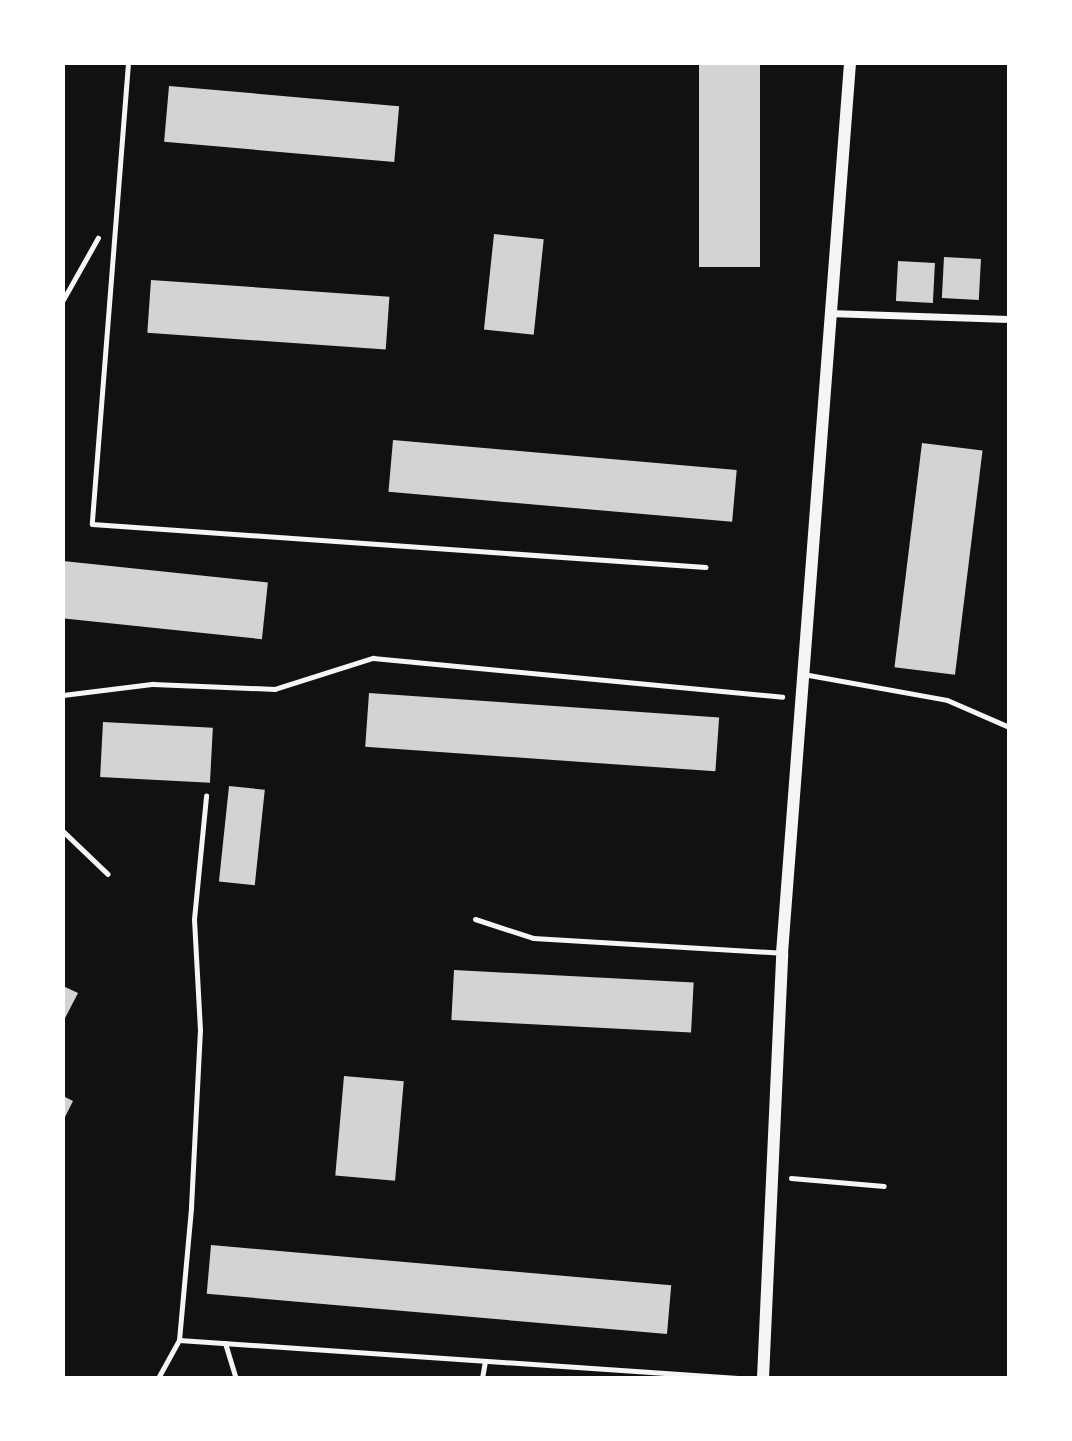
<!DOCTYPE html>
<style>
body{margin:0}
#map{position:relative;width:1072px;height:1441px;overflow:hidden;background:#111;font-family:"DM Sans",sans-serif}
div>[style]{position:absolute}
.building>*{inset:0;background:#d3d3d3;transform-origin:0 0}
.path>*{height:4.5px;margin:-2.25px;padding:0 2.25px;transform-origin:2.25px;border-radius:2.25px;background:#f5f5f5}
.service>*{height:5px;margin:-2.5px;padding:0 2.5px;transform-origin:2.5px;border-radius:2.5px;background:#f5f5f5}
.minor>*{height:7px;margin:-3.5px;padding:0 3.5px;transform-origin:3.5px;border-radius:3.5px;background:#f5f5f5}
.tertiary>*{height:12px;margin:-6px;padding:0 6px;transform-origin:6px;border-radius:6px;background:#f5f5f5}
span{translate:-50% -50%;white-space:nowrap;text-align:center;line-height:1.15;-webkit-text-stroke:7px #fff;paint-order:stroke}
.frame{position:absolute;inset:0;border:65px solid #fff;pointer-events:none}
</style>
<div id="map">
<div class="building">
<div style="left:699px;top:63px;width:61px;height:204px"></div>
<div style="left:169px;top:86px;width:231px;height:56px;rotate:5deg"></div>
<div style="left:494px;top:234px;width:50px;height:96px;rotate:6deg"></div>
<div style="left:944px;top:257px;width:37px;height:41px;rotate:3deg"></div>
<div style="left:898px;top:261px;width:37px;height:40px;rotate:3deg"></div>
<div style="left:151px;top:280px;width:239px;height:53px;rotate:4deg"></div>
<div style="left:393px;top:440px;width:345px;height:52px;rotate:5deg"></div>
<div style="left:922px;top:443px;width:61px;height:226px;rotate:7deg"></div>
<div style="left:63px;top:561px;width:206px;height:57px;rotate:6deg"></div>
<div style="left:369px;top:693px;width:351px;height:54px;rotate:4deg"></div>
<div style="left:103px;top:722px;width:110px;height:55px;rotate:3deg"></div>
<div style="left:229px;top:786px;width:36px;height:96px;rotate:6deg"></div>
<div style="left:454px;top:970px;width:240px;height:50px;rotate:3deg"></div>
<div style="clip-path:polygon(63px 986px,78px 993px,63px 1022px)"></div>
<div style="left:344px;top:1076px;width:60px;height:100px;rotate:5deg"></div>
<div style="clip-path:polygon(63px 1096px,73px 1101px,63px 1121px)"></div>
<div style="left:211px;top:1245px;width:462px;height:49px;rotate:5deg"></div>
</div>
<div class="path">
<div style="left:63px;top:300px;width:71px;rotate:-60.6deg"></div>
<div style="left:63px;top:695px;width:91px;rotate:-7deg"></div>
<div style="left:153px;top:684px;width:122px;rotate:2.3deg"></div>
<div style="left:275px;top:689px;width:103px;rotate:-17.6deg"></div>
<div style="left:373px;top:658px;width:411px;rotate:5.4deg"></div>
<div style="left:63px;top:831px;width:62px;rotate:43.7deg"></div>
<div style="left:791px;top:1178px;width:93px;rotate:4.9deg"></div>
</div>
<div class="service">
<div style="left:128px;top:63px;width:462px;rotate:94.5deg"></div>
<div style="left:92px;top:524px;width:615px;rotate:4.01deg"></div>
<div style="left:803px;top:674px;width:146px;rotate:10.2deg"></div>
<div style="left:947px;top:700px;width:68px;rotate:23.5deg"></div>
<div style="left:475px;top:919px;width:61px;rotate:18.1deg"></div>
<div style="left:533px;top:938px;width:249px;rotate:3.4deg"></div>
<div style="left:179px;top:1340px;width:560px;rotate:3.89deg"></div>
<div style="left:225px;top:1343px;width:37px;rotate:73deg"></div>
<div style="left:158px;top:1378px;width:43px;rotate:-61.1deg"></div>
<div style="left:179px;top:1340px;width:134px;rotate:-84.8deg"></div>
<div style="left:191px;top:1207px;width:177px;rotate:-87.1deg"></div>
<div style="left:200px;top:1030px;width:111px;rotate:-93.1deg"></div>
<div style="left:194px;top:919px;width:124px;rotate:-84.4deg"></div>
<div style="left:482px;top:1378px;width:17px;rotate:-80deg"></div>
</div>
<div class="minor">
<div style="left:828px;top:313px;width:181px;rotate:1.9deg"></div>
</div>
<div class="tertiary">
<div style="left:763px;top:1378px;width:425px;rotate:-87.4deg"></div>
<div style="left:782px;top:953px;width:893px;rotate:-85.63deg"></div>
</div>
<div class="frame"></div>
</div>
